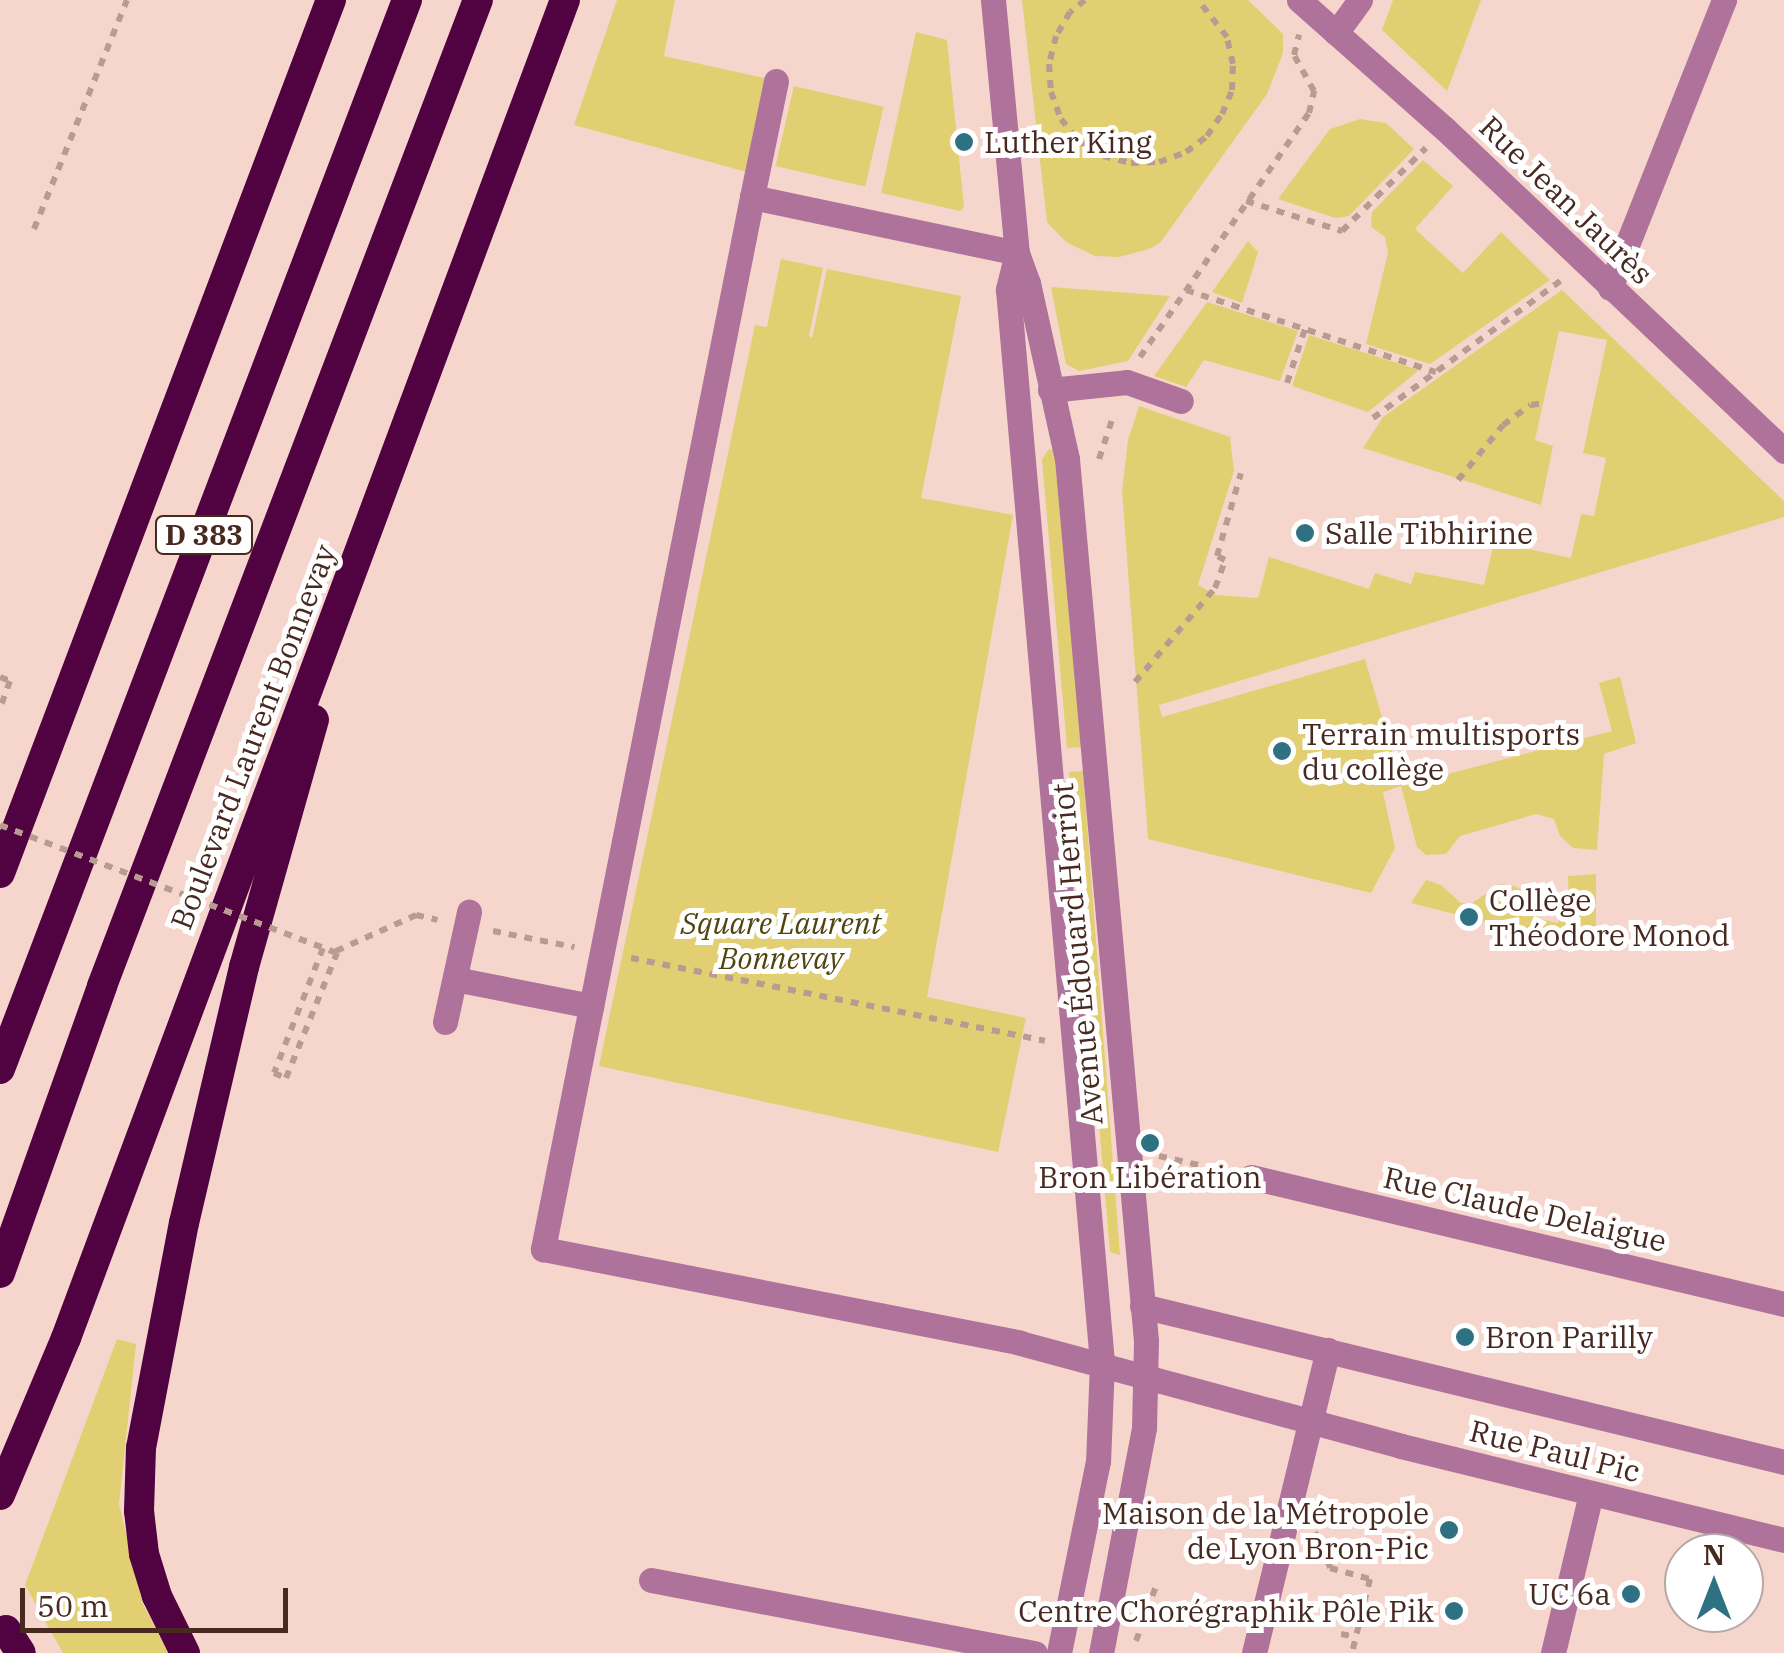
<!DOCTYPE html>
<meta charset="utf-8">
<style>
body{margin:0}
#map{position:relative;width:1784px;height:1653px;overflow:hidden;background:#f6d6cc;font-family:"IBM Plex Serif",serif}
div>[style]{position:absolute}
.green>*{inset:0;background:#e1cf71;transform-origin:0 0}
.path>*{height:6px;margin-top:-3px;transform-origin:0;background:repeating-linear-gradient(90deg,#ba9b91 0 8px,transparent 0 16px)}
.minor>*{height:25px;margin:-12.5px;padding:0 12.5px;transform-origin:12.5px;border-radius:12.5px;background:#ae729b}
.highway>*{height:30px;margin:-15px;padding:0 15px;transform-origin:15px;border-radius:15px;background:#500241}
.path-bridge>*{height:6px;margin-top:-3px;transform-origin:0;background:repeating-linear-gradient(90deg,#ba9b91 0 8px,transparent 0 16px)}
.dots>*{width:28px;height:28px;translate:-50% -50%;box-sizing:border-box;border:5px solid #fff;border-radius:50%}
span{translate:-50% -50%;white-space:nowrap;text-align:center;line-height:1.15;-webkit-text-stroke:10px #fff;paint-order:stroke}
.shield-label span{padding:2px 8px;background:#fff;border:2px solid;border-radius:8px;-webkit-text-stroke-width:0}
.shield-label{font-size:28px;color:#472920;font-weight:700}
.poi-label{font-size:30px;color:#472920}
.left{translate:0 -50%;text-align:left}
.right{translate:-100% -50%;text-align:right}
.street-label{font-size:30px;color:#472920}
.park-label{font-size:30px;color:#4f450f;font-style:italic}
.north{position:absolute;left:1664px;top:1533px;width:100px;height:100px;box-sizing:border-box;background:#fff;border:2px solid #b5a9a6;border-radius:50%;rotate:0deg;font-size:28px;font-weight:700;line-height:40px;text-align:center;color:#472920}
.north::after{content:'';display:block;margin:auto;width:35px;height:45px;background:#2e7183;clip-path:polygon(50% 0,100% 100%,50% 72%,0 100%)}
.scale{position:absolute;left:20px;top:1588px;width:268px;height:45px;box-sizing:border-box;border:5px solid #472920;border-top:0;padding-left:12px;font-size:30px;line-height:35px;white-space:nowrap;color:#472920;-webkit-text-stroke:8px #fff;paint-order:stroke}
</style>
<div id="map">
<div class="green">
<div style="clip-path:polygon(617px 0,675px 0,664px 56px,769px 79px,747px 172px,574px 125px)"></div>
<div style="clip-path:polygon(1022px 0,1248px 0,1283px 34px,1283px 53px,1267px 94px,1160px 243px,1149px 249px,1119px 257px,1095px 256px,1066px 242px,1047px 222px)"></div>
<div style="clip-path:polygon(1393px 0,1481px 0,1447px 91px,1382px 30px)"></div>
<div style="clip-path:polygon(916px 32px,947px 40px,964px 207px,960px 211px,881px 193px)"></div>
<div style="left:794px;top:86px;width:92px;height:82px;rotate:13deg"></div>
<div style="clip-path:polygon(1360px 119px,1386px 123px,1414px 149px,1349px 216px,1335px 218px,1278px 199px,1330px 129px)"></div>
<div style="clip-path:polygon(1423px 160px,1453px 186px,1415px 229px,1463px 273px,1501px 232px,1550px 280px,1430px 364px,1366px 344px,1388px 253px,1385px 237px,1371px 227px,1372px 212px)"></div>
<div style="clip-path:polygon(1248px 241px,1258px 252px,1242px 303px,1212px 292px)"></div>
<div style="clip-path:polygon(781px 259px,823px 268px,809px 336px,812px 338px,827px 269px,961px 296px,921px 498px,1013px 515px,927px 997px,1026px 1018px,998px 1152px,599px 1066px,755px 325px,767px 327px)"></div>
<div style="clip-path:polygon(1051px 287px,1170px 296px,1128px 361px,1079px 371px,1066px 364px)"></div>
<div style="clip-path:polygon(1562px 290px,1784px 501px,1784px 517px,1159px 705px,1162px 717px,1365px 659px,1402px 786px,1612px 731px,1599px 683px,1620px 677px,1636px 743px,1604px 754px,1597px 850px,1573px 848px,1560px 836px,1554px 819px,1536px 814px,1460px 836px,1446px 854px,1426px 855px,1417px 847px,1401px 786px,1383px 792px,1395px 848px,1371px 893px,1148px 839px,1122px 491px,1128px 440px,1139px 406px,1230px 437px,1234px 471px,1198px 585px,1216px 595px,1258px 598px,1269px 557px,1369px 589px,1375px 573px,1411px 584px,1415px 572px,1484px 585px,1494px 542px,1571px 558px,1581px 514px,1594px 516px,1606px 458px,1583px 453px,1607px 340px,1559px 331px,1535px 440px,1553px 446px,1541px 505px,1363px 448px,1383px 417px)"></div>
<div style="clip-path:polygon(1207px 302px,1298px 331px,1280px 381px,1204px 360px,1186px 387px,1154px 376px)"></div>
<div style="clip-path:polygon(1309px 335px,1419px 370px,1368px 412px,1292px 386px)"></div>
<div style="clip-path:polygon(1049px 449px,1054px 450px,1082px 747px,1067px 748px,1042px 459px)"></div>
<div style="clip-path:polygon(1083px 771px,1120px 1255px,1110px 1252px,1069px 772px)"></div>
<div style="clip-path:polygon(1596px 874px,1596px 950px,1411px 903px,1426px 880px,1441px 885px,1461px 903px,1472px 903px,1500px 884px,1514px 886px,1526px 892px,1537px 918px,1557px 923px,1569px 910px,1568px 876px)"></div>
<div style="clip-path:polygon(117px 1339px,136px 1344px,119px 1504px,143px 1604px,168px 1653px,63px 1653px,25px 1585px)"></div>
</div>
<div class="path">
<div style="left:1085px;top:0;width:19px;rotate:141deg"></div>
<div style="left:1070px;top:12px;width:28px;rotate:120deg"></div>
<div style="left:1056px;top:36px;width:29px;rotate:104deg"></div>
<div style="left:1049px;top:64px;width:28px;rotate:86deg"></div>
<div style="left:1051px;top:92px;width:29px;rotate:70deg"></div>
<div style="left:1061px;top:119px;width:28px;rotate:51deg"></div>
<div style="left:1079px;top:141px;width:28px;rotate:32deg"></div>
<div style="left:1103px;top:156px;width:29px;rotate:14deg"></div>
<div style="left:1131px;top:163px;width:28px;rotate:-2deg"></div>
<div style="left:1159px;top:162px;width:29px;rotate:-20deg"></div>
<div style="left:1186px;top:152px;width:26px;rotate:-37deg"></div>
<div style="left:1207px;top:136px;width:27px;rotate:-56deg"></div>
<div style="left:1222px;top:114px;width:26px;rotate:-67deg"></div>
<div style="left:1232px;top:90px;width:26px;rotate:-88deg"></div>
<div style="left:1233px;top:64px;width:28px;rotate:-103deg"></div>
<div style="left:1227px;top:37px;width:47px;rotate:-128.1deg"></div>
<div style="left:1246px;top:201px;width:101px;rotate:17.4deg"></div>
<div style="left:1342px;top:231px;width:118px;rotate:-44.7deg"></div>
<div style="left:34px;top:229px;width:247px;rotate:-67.9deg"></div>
<div style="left:1186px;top:290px;width:263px;rotate:18.2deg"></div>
<div style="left:1140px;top:357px;width:297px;rotate:-55.3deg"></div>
<div style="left:1309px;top:113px;width:23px;rotate:-77deg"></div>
<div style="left:1314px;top:91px;width:41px;rotate:-119.1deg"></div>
<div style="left:1294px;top:55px;width:21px;rotate:-76deg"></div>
<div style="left:1287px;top:383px;width:57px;rotate:-71.6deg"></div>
<div style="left:1373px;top:418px;width:235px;rotate:-36.2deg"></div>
<div style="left:1099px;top:459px;width:47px;rotate:-71.6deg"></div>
<div style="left:1458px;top:480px;width:71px;rotate:-50.7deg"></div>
<div style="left:1503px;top:425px;width:34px;rotate:-36deg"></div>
<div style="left:1531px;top:405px;width:12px;rotate:-9deg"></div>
<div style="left:0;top:677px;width:11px;rotate:22deg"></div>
<div style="left:10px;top:681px;width:29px;rotate:110deg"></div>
<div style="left:1135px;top:682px;width:123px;rotate:-49.6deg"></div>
<div style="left:1215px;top:588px;width:30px;rotate:-70deg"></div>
<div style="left:1225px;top:560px;width:9px;rotate:-153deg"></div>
<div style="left:1217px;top:556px;width:86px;rotate:-73.9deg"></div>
<div style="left:493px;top:931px;width:83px;rotate:11.2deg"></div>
<div style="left:323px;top:948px;width:134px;rotate:111.4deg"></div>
<div style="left:274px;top:1073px;width:13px;rotate:23deg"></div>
<div style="left:286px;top:1078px;width:135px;rotate:-67.8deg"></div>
<div style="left:336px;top:951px;width:88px;rotate:-24.2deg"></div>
<div style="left:416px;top:915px;width:22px;rotate:13deg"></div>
<div style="left:631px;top:958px;width:422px;rotate:11.3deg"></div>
<div style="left:1159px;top:1156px;width:68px;rotate:12.8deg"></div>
<div style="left:1315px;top:1532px;width:39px;rotate:67deg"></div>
<div style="left:1330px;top:1568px;width:41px;rotate:15.4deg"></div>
<div style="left:1370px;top:1579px;width:76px;rotate:103.7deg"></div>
<div style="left:1341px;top:1634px;width:15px;rotate:11deg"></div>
<div style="left:1136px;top:1641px;width:59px;rotate:-70deg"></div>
</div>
<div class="minor">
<div style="left:993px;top:0;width:254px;rotate:84.6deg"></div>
<div style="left:1017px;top:253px;width:32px;rotate:70deg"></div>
<div style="left:1028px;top:283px;width:180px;rotate:77.5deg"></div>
<div style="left:1067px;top:459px;width:886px;rotate:84.88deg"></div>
<div style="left:1146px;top:1341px;width:87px;rotate:91.3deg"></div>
<div style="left:1144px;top:1428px;width:229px;rotate:100.8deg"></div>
<div style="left:1299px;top:0;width:195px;rotate:41.5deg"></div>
<div style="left:1445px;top:129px;width:468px;rotate:43.5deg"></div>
<div style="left:1336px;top:33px;width:41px;rotate:-54deg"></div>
<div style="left:776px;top:81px;width:118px;rotate:101.7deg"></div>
<div style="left:752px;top:197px;width:271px;rotate:11.9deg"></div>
<div style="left:752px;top:197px;width:1073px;rotate:101.24deg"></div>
<div style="left:543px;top:1249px;width:486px;rotate:11.1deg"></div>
<div style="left:1020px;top:1343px;width:395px;rotate:15.1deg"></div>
<div style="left:1401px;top:1446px;width:394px;rotate:13.8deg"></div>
<div style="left:1017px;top:253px;width:38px;rotate:104deg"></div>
<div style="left:1008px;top:290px;width:1077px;rotate:84.99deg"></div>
<div style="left:1102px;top:1363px;width:98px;rotate:92.3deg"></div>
<div style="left:1098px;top:1461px;width:196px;rotate:101.5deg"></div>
<div style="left:1610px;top:288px;width:310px;rotate:-68.4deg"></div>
<div style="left:1050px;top:390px;width:77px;rotate:-5.9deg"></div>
<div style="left:1127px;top:382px;width:57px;rotate:19.4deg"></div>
<div style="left:455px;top:979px;width:139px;rotate:11.2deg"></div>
<div style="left:445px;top:1022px;width:113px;rotate:-77.7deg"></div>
<div style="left:1251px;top:1177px;width:548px;rotate:13.4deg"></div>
<div style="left:1142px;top:1306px;width:661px;rotate:13.66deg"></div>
<div style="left:651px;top:1580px;width:391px;rotate:10.8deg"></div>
<div style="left:1254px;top:1653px;width:312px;rotate:-76.3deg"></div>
<div style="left:1553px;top:1653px;width:164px;rotate:-76.6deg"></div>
</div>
<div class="highway">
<div style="left:0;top:873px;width:934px;rotate:-69.24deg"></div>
<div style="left:0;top:1069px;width:1144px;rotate:-69.16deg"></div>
<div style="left:0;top:1273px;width:305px;rotate:-70.4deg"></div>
<div style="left:102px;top:986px;width:1055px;rotate:-69.13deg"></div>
<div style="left:0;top:1495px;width:170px;rotate:-67.2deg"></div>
<div style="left:66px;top:1338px;width:1428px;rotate:-69.55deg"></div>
<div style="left:6px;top:1630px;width:27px;rotate:57deg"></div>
<div style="left:185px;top:1653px;width:64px;rotate:-116.2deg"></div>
<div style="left:157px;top:1596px;width:44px;rotate:-107.2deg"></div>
<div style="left:144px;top:1554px;width:43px;rotate:-96.6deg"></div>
<div style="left:139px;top:1511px;width:63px;rotate:-88.2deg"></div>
<div style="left:141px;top:1448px;width:229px;rotate:-79.2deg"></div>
<div style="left:184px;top:1223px;width:263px;rotate:-76.8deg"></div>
<div style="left:244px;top:967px;width:257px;rotate:-74.2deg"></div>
</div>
<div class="path-bridge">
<div style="left:0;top:825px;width:360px;rotate:20.8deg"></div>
</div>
<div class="dots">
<div style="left:964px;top:142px;background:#2e7183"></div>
<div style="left:1305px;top:533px;background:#2e7183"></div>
<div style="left:1282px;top:751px;background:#2e7183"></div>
<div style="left:1469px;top:917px;background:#2e7183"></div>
<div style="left:1150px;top:1143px;background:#2e7183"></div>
<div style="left:1465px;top:1337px;background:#2e7183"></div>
<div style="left:1449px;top:1530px;background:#2e7183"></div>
<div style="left:1631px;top:1594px;background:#2e7183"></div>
<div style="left:1454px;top:1611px;background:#2e7183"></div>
</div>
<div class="shield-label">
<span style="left:204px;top:535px">D 383</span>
</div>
<div class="poi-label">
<span class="left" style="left:984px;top:142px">Luther King</span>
<span class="left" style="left:1325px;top:533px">Salle Tibhirine</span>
<span class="left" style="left:1302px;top:751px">Terrain multisports<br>du collège</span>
<span class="left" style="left:1489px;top:917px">Collège<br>Théodore Monod</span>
<span style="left:1150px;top:1177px">Bron Libération</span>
<span class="left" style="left:1485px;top:1337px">Bron Parilly</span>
<span class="right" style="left:1429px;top:1530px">Maison de la Métropole<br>de Lyon Bron-Pic</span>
<span class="right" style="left:1611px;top:1594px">UC 6a</span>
<span class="right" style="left:1434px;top:1611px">Centre Chorégraphik Pôle Pik</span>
</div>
<div class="street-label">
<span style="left:1566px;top:200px;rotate:44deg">Rue Jean Jaurès</span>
<span style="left:253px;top:737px;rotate:-69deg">Boulevard Laurent Bonnevay</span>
<span style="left:1077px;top:954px;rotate:-95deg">Avenue Édouard Herriot</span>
<span style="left:1525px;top:1209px;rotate:13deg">Rue Claude Delaigue</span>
<span style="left:1555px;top:1451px;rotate:14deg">Rue Paul Pic</span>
</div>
<div class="park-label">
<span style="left:781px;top:940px">Square Laurent<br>Bonnevay</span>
</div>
<div class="north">N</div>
<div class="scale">50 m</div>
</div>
